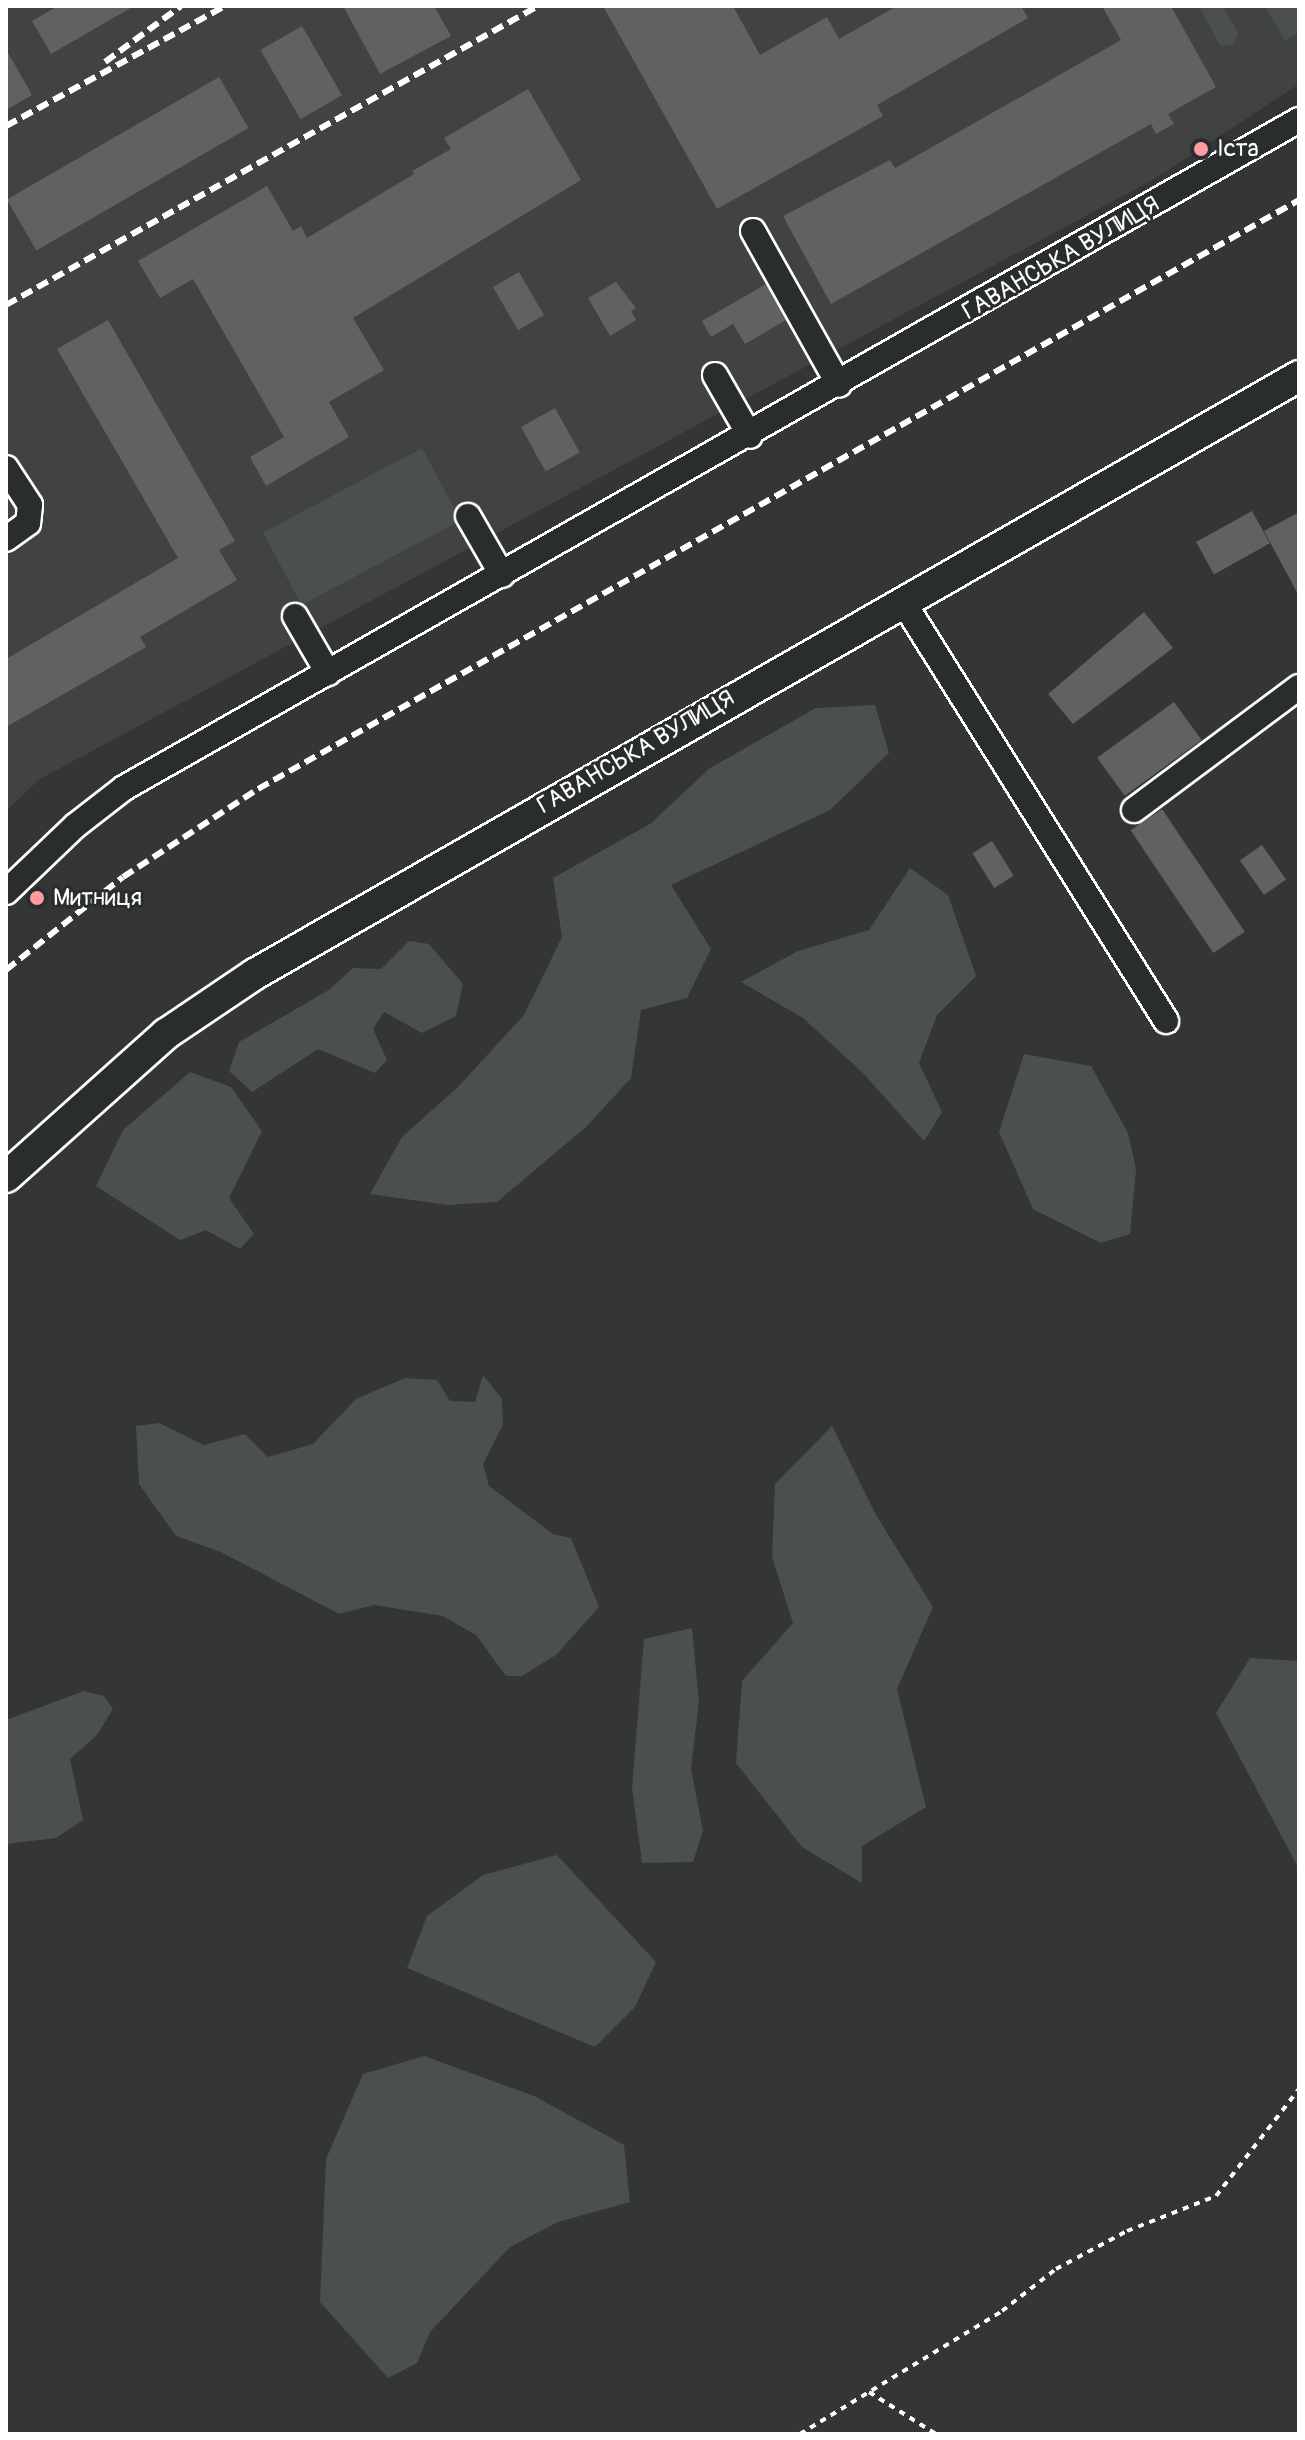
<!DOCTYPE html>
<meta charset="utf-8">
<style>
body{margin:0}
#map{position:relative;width:1305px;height:2440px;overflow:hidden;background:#333536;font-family:Pangolin,sans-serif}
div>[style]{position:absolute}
.built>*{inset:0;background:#404243}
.green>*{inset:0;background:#4c4f50;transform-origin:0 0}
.building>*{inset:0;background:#5f6162;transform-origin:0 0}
.path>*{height:4px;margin-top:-2px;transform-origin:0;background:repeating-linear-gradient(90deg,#fff 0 6px,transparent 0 12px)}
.roads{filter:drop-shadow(2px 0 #fff) drop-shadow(-2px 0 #fff) drop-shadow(0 2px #fff) drop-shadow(0 -2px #fff)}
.minor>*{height:24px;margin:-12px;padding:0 12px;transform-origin:12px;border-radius:12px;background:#2a2d2e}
.major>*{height:30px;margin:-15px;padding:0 15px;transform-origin:15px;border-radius:15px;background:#2a2d2e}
.rail>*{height:6px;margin-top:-3px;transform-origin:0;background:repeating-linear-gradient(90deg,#fff 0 12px,transparent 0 18px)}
.dots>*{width:22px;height:22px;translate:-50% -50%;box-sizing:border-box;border:4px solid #2a2d2e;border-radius:50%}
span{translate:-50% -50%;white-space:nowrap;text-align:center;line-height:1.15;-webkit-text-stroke:6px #2a2d2e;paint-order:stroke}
.poi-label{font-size:24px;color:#fff}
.left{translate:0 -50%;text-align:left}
.street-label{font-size:24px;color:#fff}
.frame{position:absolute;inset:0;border:8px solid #fff;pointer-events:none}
</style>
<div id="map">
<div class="built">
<div style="clip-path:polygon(6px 6px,1299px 6px,1299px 84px,1156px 178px,40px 779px,6px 811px)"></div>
</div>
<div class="green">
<div style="clip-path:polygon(1199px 6px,1223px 6px,1238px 33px,1234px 44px,1221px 47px)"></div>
<div style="clip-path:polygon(1265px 6px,1299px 6px,1299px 33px,1285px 41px)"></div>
<div style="left:422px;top:448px;width:82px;height:180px;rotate:62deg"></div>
<div style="clip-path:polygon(875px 705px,889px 753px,830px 810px,671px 885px,711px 949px,687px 998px,641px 1010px,631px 1078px,586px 1127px,497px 1202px,448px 1205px,370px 1194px,402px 1137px,458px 1087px,524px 1015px,562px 937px,553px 878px,650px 824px,710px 768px,816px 708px)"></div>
<div style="clip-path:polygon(910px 868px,948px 895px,976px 976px,937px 1015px,919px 1063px,942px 1112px,924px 1141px,862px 1072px,803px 1018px,741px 982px,798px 951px,869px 930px)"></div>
<div style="clip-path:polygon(409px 941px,429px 944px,463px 984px,456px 1016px,422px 1033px,384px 1012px,373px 1029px,387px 1060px,375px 1073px,318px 1049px,252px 1092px,229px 1071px,239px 1042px,329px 990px,353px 968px,381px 969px)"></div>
<div style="clip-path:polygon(1024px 1054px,1091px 1066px,1128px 1133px,1136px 1169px,1130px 1234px,1101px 1243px,1033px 1209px,999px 1132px)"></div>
<div style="clip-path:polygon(190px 1072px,231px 1087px,262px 1131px,229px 1198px,254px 1234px,240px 1249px,206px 1230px,180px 1240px,96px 1186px,123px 1130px)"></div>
<div style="clip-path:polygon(483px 1375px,502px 1399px,503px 1425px,483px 1464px,489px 1486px,553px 1534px,571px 1538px,599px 1607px,556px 1655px,522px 1676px,506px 1676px,476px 1635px,443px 1616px,374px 1605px,339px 1614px,221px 1552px,176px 1536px,139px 1484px,136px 1426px,159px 1423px,204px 1445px,245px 1434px,268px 1457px,313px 1444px,356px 1399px,405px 1378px,437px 1380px,450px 1401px,475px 1402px)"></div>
<div style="clip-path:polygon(832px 1426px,876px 1515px,933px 1607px,897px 1689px,926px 1807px,862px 1846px,862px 1883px,802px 1847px,736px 1763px,742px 1681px,793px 1623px,772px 1557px,775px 1484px)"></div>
<div style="clip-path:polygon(692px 1628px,699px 1702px,691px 1769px,703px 1831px,693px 1862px,642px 1863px,632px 1787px,644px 1639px)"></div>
<div style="clip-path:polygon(1250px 1658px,1299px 1661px,1299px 1869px,1216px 1713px)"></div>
<div style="clip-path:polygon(84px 1691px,104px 1696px,113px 1709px,97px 1735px,70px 1759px,83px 1820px,56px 1838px,6px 1844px,6px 1720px)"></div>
<div style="clip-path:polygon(557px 1855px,656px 1962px,635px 2007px,595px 2047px,407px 1968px,427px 1916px,483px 1875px)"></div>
<div style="clip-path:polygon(424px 2056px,534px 2096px,624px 2145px,630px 2202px,558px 2222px,510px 2247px,430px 2332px,417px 2363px,388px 2378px,320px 2302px,326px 2159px,363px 2074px)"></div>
</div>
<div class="building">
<div style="clip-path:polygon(58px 6px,134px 6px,51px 54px,32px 21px)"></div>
<div style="clip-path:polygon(343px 6px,434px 6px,451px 36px,380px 74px)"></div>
<div style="clip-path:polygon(603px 6px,733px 6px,760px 55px,827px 17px,839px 39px,897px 6px,1021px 6px,1028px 18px,877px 105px,883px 116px,717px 209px)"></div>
<div style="clip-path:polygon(1102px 6px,1171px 6px,1216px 87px,1168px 114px,1174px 124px,1156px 134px,1151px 124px,831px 304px,783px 216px,890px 160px,895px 168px,1121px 40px)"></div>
<div style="left:302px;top:26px;width:80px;height:48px;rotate:60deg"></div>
<div style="clip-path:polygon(6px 49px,32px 95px,6px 110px)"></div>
<div style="left:219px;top:77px;width:59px;height:245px;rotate:60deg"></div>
<div style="clip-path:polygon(528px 89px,581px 180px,353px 318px,384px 370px,329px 402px,349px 437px,266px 486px,250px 457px,284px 437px,193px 279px,160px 298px,138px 261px,267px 186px,293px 231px,301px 226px,307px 238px,414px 174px,412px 171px,451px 149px,444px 138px)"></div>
<div style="left:519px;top:272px;width:50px;height:30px;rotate:60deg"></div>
<div style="clip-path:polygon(616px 282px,636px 308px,631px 311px,636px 320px,610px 336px,588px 298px)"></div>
<div style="clip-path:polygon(766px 284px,786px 320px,745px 344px,733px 324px,711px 337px,702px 321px)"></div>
<div style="clip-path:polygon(108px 320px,235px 541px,219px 550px,237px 580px,140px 637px,146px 647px,6px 727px,6px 659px,178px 558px,57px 349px)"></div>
<div style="left:555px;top:408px;width:51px;height:39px;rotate:61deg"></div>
<div style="left:1252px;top:511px;width:37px;height:64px;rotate:61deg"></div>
<div style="clip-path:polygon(1299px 512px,1299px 596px,1264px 531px)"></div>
<div style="clip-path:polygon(1144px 612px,1173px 648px,1073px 724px,1048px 694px)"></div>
<div style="left:1174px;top:702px;width:47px;height:95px;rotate:54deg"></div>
<div style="left:1162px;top:809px;width:148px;height:38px;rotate:56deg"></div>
<div style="left:992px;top:841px;width:41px;height:23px;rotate:58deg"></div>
<div style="left:1262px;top:845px;width:42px;height:27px;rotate:55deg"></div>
</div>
<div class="path">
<div style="left:869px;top:2392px;width:79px;rotate:32.1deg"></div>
<div style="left:800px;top:2434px;width:237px;rotate:-31.3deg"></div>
<div style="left:1002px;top:2311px;width:68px;rotate:-37.9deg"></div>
<div style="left:1056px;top:2269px;width:81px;rotate:-28.2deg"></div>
<div style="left:1127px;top:2231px;width:96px;rotate:-21.5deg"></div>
<div style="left:1216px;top:2196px;width:135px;rotate:-52.2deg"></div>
</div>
<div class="roads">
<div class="minor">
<div style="left:753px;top:231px;width:176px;rotate:60.8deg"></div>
<div style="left:715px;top:375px;width:70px;rotate:60.2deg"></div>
<div style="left:6px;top:468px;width:44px;rotate:57deg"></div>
<div style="left:30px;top:505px;width:18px;rotate:96deg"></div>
<div style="left:28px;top:523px;width:27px;rotate:144deg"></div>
<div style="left:468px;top:516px;width:68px;rotate:60deg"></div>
<div style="left:902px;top:600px;width:497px;rotate:57.9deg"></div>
<div style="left:295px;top:616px;width:66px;rotate:59.9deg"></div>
<div style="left:1134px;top:810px;width:206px;rotate:-36.7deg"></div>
<div style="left:6px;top:892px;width:95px;rotate:-43.7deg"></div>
<div style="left:75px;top:826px;width:62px;rotate:-37.8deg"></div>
<div style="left:124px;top:788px;width:1352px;rotate:-29.62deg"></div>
</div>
<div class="major">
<div style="left:6px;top:1177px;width:215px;rotate:-41.8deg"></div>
<div style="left:166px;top:1034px;width:107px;rotate:-34deg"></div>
<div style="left:255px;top:974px;width:1203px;rotate:-29.8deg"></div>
</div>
</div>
<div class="rail">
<div style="left:105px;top:62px;width:94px;rotate:-36.4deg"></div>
<div style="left:6px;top:126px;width:250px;rotate:-28.7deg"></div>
<div style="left:6px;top:305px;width:610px;rotate:-29.34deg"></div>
<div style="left:6px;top:970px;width:149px;rotate:-38.5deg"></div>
<div style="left:123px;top:877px;width:161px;rotate:-33.1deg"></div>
<div style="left:258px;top:789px;width:1196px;rotate:-29.5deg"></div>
</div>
<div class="dots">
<div style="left:1201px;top:149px;background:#ff9aa2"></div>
<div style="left:37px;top:898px;background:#ff9aa2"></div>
</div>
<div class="poi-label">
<span class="left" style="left:1217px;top:149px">Іста</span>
<span class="left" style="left:53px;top:898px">Митниця</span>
</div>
<div class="street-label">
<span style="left:1061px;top:258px;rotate:-30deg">ГАВАНСЬКА ВУЛИЦЯ</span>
<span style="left:636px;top:752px;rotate:-30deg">ГАВАНСЬКА ВУЛИЦЯ</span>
</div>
<div class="frame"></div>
</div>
